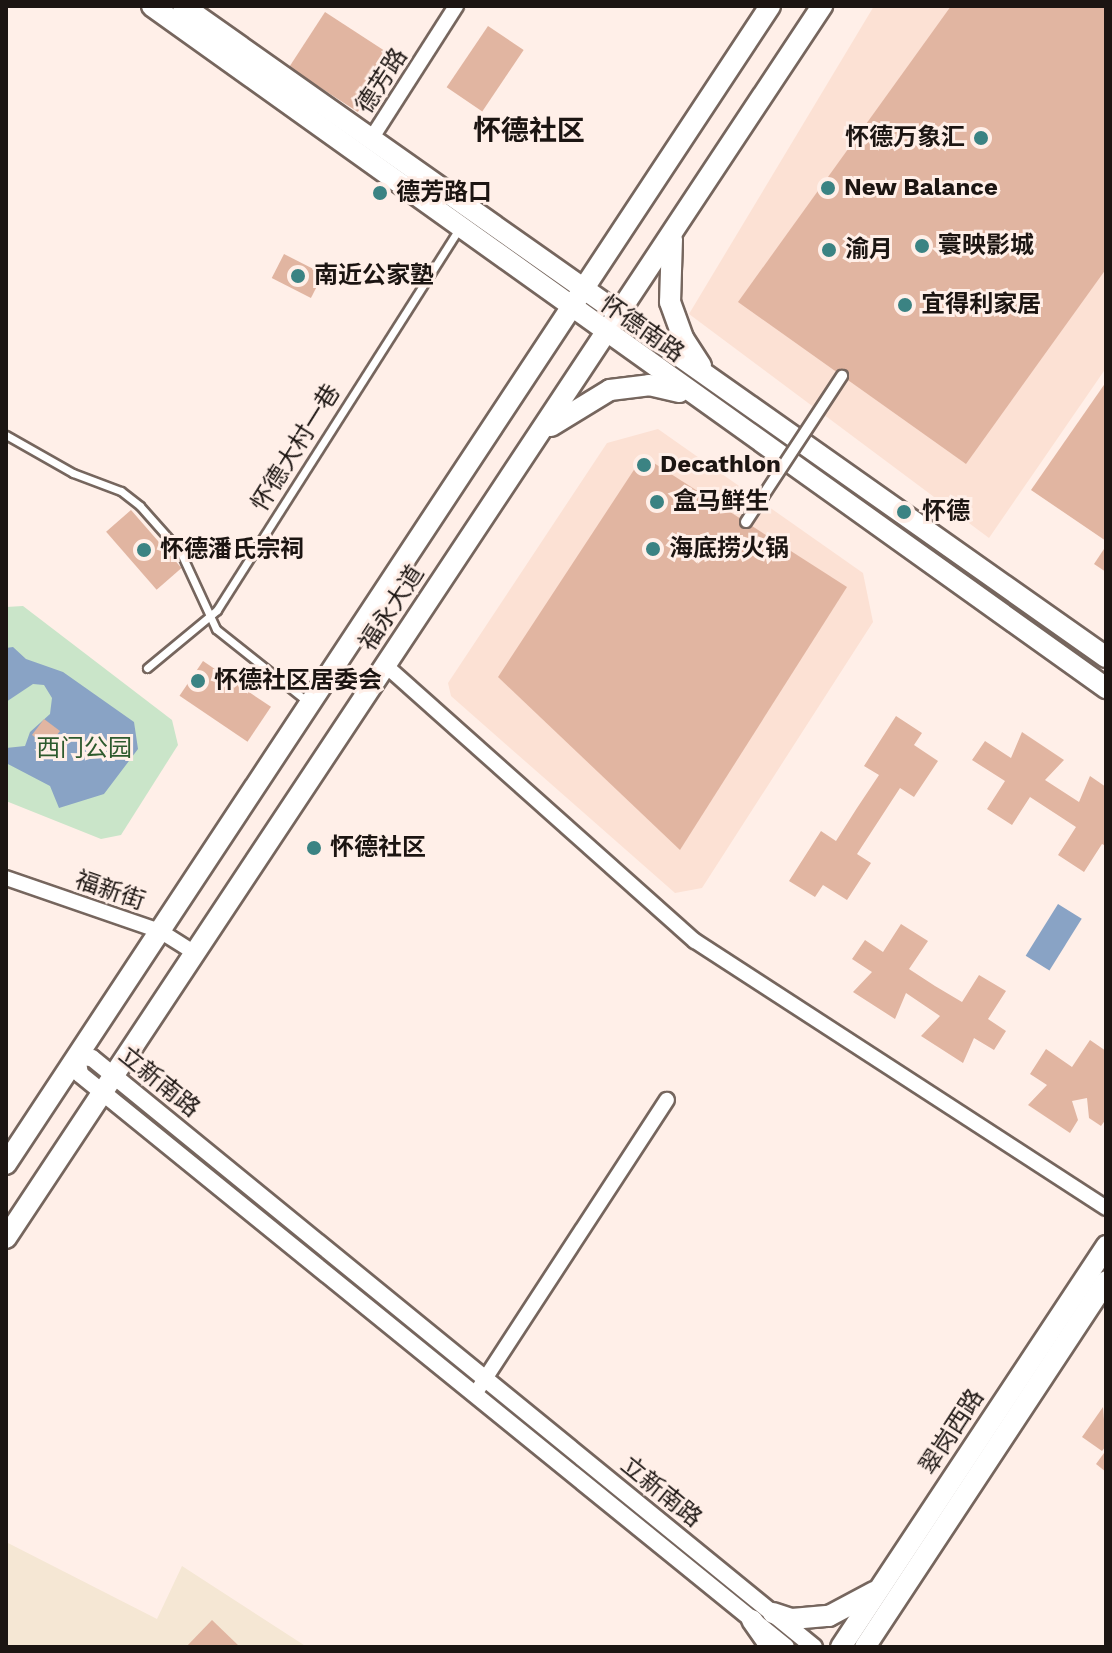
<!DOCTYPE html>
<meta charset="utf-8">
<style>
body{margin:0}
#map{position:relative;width:1112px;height:1653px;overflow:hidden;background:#ffefe8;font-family:"Work Sans","Noto Sans SC",sans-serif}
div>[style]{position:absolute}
.built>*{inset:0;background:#fce1d4}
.industrial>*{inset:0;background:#f5e7d4}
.green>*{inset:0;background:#cae5c9}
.water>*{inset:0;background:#89a3c5;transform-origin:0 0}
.building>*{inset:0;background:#e1b5a1;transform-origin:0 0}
.roads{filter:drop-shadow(2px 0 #76665e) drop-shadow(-2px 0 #76665e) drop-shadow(0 2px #76665e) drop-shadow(0 -2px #76665e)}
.service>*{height:7px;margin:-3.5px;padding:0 3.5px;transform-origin:3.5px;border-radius:3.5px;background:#fff}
.minor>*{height:14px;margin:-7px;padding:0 7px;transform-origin:7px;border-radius:7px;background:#fff}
.tertiary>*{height:16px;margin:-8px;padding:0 8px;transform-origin:8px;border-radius:8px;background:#fff}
.secondary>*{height:20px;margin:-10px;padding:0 10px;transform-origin:10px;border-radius:10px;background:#fff}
.bridges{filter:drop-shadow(2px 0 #76665e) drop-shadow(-2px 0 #76665e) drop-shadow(0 2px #76665e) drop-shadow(0 -2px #76665e)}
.pedestrian-bridge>*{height:10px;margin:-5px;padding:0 5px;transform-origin:5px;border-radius:5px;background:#fff}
.dots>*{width:22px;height:22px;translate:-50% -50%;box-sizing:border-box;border:4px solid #ffefe8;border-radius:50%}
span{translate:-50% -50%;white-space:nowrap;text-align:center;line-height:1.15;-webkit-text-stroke:6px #ffefe8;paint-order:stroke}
.street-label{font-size:24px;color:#1c1512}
.poi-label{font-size:24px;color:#1c1512;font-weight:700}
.right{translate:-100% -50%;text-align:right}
.left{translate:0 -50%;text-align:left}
.park-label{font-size:24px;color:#2d5a2d}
.quarter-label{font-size:28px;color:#1c1512;font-weight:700}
.frame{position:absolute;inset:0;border:8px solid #1c1512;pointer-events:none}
</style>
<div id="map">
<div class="built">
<div style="clip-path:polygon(874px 6px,1106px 6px,1106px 368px,989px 538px,689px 314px)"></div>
<div style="clip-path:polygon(658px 429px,863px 573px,873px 622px,702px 888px,675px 893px,451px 696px,448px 683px,607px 443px)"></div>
</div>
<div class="industrial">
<div style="clip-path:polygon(6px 1542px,157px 1619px,182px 1566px,307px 1647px,6px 1647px)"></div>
</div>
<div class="green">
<div style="clip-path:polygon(23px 606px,172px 720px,178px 745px,121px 835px,101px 839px,6px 801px,6px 607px)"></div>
</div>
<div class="water">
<div style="clip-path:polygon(13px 647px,26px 659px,63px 672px,134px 722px,138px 749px,104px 794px,59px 808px,50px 786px,6px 763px,6px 748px,25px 746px,30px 732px,50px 714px,52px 698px,44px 685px,33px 684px,6px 702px,6px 648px)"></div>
<div style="left:1058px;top:904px;width:28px;height:61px;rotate:32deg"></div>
</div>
<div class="building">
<div style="clip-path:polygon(951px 6px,1106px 6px,1106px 269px,966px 464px,738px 302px)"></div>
<div style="left:325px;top:12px;width:82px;height:66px;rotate:33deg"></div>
<div style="left:488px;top:26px;width:43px;height:74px;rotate:34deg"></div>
<div style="left:284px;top:254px;width:44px;height:27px;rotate:27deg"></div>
<div style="clip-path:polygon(1106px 382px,1106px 541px,1031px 490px)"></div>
<div style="clip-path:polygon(643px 456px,847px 587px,680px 850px,498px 677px)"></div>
<div style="left:131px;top:510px;width:77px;height:33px;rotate:49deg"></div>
<div style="clip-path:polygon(1106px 546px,1106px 572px,1094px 564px)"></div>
<div style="left:203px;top:661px;width:82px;height:42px;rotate:34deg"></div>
<div style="clip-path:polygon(896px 716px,922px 733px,914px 745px,938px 761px,914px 797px,900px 788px,857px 854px,871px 863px,847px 900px,823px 885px,815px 897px,789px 881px,821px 831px,836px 841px,857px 808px,879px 775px,864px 766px)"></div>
<div style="left:44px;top:719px;width:20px;height:20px;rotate:37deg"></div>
<div style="clip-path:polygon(1022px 732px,1064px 760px,1045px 780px,1079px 802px,1090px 776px,1106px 787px,1106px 846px,1102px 844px,1084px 872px,1058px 855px,1076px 827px,1030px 797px,1012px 825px,987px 809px,1005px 781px,972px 760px,985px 741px,1011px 758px)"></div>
<div style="clip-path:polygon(901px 924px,928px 941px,909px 969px,935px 986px,962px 1002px,979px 975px,1006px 991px,988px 1019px,1006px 1031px,994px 1050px,974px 1038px,963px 1063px,921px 1036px,940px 1016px,906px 993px,895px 1019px,853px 992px,872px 972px,852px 959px,865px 940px,883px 952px)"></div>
<div style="clip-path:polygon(1090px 1040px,1106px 1051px,1106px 1119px,1101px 1126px,1089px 1118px,1087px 1098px,1072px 1101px,1078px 1120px,1070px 1133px,1028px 1105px,1047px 1085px,1030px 1074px,1046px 1049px,1072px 1067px)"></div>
<div style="clip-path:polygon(1103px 1407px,1106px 1446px,1102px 1451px,1082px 1437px)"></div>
<div style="clip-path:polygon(1104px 1453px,1106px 1454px,1106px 1472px,1096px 1464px)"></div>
<div style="clip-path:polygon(212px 1620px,240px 1647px,186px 1647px)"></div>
</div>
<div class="roads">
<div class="service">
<div style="left:6px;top:435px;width:77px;rotate:29.6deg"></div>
<div style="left:73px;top:473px;width:51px;rotate:20.6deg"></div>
<div style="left:121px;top:491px;width:24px;rotate:38deg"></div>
<div style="left:140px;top:506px;width:60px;rotate:48.4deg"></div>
<div style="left:180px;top:551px;width:86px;rotate:65.2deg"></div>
<div style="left:216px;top:629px;width:119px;rotate:38.5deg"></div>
<div style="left:147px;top:668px;width:91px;rotate:-39.6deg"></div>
<div style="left:217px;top:610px;width:451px;rotate:-57.6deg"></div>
</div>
<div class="minor">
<div style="left:371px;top:139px;width:158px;rotate:-57.4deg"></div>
<div style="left:385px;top:665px;width:415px;rotate:41.7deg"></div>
<div style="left:695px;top:941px;width:490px;rotate:33deg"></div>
<div style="left:6px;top:878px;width:163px;rotate:19deg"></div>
<div style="left:160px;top:931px;width:41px;rotate:32.2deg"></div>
<div style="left:479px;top:1388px;width:344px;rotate:-56.9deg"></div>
</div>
<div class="tertiary">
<div style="left:786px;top:1647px;width:909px;rotate:-140.94deg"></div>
<div style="left:80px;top:1074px;width:17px;rotate:-100deg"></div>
<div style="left:77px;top:1057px;width:15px;rotate:4deg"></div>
<div style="left:92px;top:1058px;width:932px;rotate:39.21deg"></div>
</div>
<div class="secondary">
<div style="left:152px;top:6px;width:1173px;rotate:35.56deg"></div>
<div style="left:183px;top:6px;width:1129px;rotate:35.2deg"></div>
<div style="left:672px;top:239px;width:63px;rotate:91.8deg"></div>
<div style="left:670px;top:302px;width:38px;rotate:70deg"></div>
<div style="left:683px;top:338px;width:33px;rotate:57deg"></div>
<div style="left:551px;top:426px;width:69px;rotate:-31.4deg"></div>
<div style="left:610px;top:390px;width:39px;rotate:-7deg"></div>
<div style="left:649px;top:385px;width:31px;rotate:13deg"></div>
<div style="left:6px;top:1164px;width:1387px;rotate:-56.58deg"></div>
<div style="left:6px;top:1238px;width:1478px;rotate:-56.48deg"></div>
<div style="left:773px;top:1613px;width:20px;rotate:18deg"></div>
<div style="left:792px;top:1619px;width:37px;rotate:-5deg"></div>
<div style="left:829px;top:1616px;width:51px;rotate:-28.1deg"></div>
<div style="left:752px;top:1620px;width:33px;rotate:55deg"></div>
<div style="left:841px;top:1647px;width:481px;rotate:-56.5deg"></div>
<div style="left:865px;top:1647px;width:438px;rotate:-56.6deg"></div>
</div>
</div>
<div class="bridges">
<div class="pedestrian-bridge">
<div style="left:746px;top:522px;width:175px;rotate:-56.7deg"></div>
</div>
</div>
<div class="dots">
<div style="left:981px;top:138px;background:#3b8383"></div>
<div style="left:828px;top:188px;background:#3b8383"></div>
<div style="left:380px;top:193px;background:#3b8383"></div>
<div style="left:922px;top:246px;background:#3b8383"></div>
<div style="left:829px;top:250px;background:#3b8383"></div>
<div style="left:298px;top:276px;background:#3b8383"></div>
<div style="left:905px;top:305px;background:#3b8383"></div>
<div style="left:644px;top:465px;background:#3b8383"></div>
<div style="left:657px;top:502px;background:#3b8383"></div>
<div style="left:904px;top:512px;background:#3b8383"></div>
<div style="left:653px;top:549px;background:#3b8383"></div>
<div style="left:144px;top:550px;background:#3b8383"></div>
<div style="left:198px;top:681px;background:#3b8383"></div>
<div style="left:314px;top:848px;background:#3b8383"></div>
</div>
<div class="street-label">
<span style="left:382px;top:81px;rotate:-57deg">德芳路</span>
<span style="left:642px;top:329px;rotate:35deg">怀德南路</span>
<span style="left:296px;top:448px;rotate:-58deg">怀德大村一巷</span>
<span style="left:392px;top:608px;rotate:-57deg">福永大道</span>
<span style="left:110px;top:891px;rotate:19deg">福新街</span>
<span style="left:159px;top:1082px;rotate:39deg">立新南路</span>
<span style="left:952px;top:1432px;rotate:-57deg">翠岗西路</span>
<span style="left:661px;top:1492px;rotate:39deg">立新南路</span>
</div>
<div class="poi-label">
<span class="right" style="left:965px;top:138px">怀德万象汇</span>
<span class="left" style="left:844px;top:188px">New Balance</span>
<span class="left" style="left:396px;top:193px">德芳路口</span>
<span class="left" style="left:938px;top:246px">寰映影城</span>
<span class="left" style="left:845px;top:250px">渝月</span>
<span class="left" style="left:314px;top:276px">南近公家塾</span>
<span class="left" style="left:921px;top:305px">宜得利家居</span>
<span class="left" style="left:660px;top:465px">Decathlon</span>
<span class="left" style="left:673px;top:502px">盒马鲜生</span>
<span class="left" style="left:922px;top:512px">怀德</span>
<span class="left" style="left:669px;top:549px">海底捞火锅</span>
<span class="left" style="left:160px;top:550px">怀德潘氏宗祠</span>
<span class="left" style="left:214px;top:681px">怀德社区居委会</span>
<span class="left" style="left:330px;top:848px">怀德社区</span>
</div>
<div class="park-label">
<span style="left:84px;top:749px">西门公园</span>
</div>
<div class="quarter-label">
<span style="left:529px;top:131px">怀德社区</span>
</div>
<div class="frame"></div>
</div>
